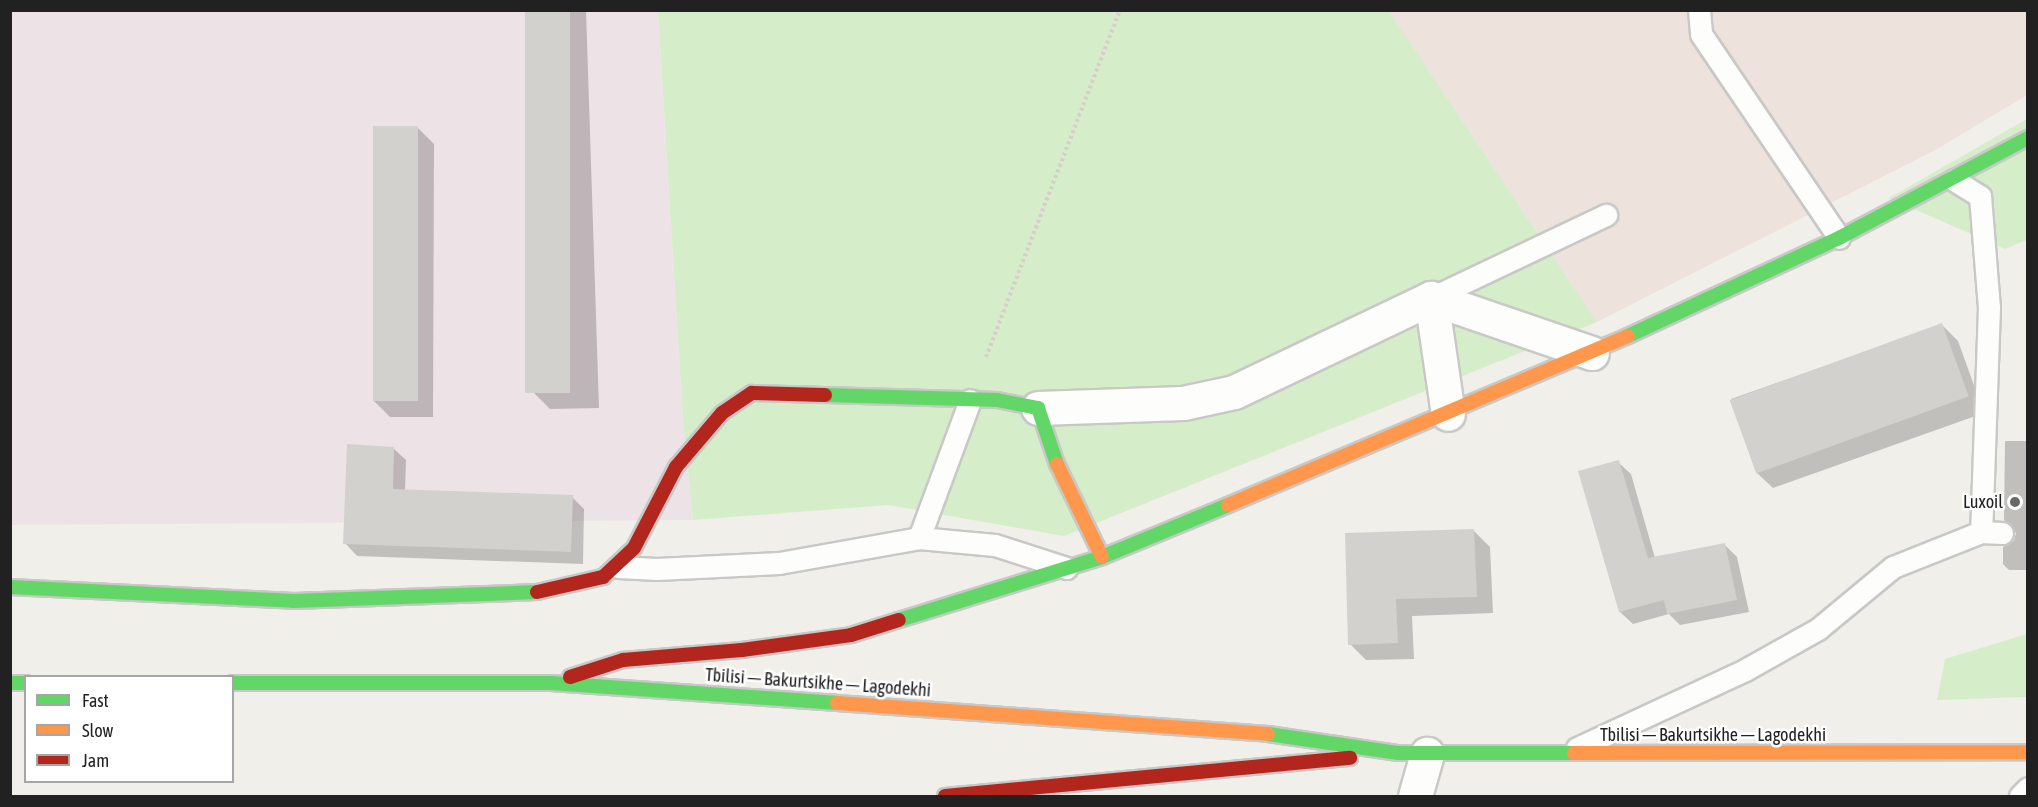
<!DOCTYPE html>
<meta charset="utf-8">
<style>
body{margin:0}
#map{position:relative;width:2038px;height:807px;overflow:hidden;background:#f0efea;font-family:"Asap Condensed",sans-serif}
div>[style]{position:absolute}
.commercial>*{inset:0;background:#ede2dc}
.industrial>*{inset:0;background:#ede3e7}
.grass>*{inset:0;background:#d6edc9}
.shadow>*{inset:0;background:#0003}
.building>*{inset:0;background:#d2d1cd;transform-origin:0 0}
.path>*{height:4px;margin-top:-2px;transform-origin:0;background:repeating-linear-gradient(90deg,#d8cdc8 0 3px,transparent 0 6px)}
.roads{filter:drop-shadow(2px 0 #c8c8c6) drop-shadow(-2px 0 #c8c8c6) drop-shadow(0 2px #c8c8c6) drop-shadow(0 -2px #c8c8c6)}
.lane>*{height:21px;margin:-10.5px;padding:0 10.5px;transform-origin:10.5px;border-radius:10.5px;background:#fdfdfc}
.street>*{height:33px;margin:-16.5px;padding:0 16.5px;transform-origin:16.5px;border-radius:16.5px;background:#fdfdfc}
.fast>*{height:14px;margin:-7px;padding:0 7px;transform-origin:7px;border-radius:7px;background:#63d668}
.slow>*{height:14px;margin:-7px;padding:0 7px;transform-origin:7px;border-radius:7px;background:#ff974d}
.jam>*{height:14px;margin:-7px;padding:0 7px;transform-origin:7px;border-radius:7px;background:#b3261e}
.dots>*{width:16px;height:16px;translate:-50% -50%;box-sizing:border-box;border:3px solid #fff;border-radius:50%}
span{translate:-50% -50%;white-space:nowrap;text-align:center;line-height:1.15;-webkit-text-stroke:5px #fff;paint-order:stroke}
.poi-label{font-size:18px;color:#212121}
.right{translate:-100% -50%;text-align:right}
.street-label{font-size:18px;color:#212121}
.frame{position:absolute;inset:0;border:12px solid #212121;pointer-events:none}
.legend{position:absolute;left:24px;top:675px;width:210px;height:108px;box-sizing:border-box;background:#fff;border:2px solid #a6a6a6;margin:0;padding:8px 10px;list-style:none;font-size:18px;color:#212121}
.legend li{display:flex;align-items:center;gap:12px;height:30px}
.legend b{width:30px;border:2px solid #a6a6a6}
</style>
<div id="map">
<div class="commercial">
<div style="clip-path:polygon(1389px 11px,2027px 11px,2027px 95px,1937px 149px,1597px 322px)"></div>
</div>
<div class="industrial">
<div style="clip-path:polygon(10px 11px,658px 11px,683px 420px,693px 520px,11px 525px)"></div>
</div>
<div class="grass">
<div style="clip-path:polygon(658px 11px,1389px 11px,1597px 322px,1064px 536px,888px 505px,693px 520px,683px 420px)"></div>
<div style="clip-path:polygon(2027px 119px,2027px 240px,2005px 249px,1889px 198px)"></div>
<div style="clip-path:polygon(2027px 634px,2027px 697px,1937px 700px,1945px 659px)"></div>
</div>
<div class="shadow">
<div style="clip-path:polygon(527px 10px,586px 10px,599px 408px,550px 409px,534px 393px)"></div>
<div style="clip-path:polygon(417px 127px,434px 144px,433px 417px,390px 417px,374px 401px)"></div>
<div style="clip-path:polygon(1942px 325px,1958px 341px,1984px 413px,1773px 488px,1756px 472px,1731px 399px)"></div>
<div style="clip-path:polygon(2005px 441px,2028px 441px,2028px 570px,2009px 570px,2003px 564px,2003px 547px,2014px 541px,2016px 533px,2004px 520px)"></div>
<div style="clip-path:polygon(393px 448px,406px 460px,405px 491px,572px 497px,584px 509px,583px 564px,357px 556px,345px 543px)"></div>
<div style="clip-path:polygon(1618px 462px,1631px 474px,1655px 558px,1725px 545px,1737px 557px,1749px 612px,1680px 625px,1669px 614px,1633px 624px,1620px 612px)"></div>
<div style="clip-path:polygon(1474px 531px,1490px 547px,1493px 613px,1412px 616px,1414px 659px,1366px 660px,1350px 644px,1347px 535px)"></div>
</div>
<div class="building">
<div style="left:525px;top:10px;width:45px;height:383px"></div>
<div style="left:373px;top:126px;width:45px;height:275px"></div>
<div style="left:1942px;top:323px;width:78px;height:226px;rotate:70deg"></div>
<div style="clip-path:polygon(347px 444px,394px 447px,393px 489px,573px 495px,571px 552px,343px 544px)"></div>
<div style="clip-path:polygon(1619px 460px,1648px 558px,1725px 543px,1737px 600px,1667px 614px,1664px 600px,1619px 612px,1578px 471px)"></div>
<div style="clip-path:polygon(1474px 529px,1477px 597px,1396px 599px,1398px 643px,1348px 645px,1345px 533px)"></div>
</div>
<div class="path">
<div style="left:986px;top:357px;width:372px;rotate:-68.9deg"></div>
</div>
<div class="roads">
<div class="lane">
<div style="left:1699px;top:10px;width:24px;rotate:85deg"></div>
<div style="left:1701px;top:34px;width:246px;rotate:55.9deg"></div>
<div style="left:1954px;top:180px;width:31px;rotate:32deg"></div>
<div style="left:1980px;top:196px;width:111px;rotate:85.4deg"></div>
<div style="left:1989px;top:307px;width:225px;rotate:92deg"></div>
<div style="left:1431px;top:298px;width:194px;rotate:-25.4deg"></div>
<div style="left:919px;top:538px;width:147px;rotate:-69.7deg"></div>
<div style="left:618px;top:567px;width:39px;rotate:3deg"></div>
<div style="left:657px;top:569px;width:122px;rotate:-2.8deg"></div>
<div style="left:779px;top:563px;width:142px;rotate:-10.1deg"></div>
<div style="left:919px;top:538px;width:76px;rotate:5.3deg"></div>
<div style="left:995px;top:545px;width:75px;rotate:17.9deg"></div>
<div style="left:1577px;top:748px;width:185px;rotate:-24.9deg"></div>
<div style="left:1745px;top:670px;width:84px;rotate:-29.3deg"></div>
<div style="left:1818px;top:629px;width:97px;rotate:-39.6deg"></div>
<div style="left:1893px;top:567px;width:95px;rotate:-21.7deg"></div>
<div style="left:1981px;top:532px;width:21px;rotate:3deg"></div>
<div style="left:2020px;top:796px;width:11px;rotate:-45deg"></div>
</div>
<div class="street">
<div style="left:1431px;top:298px;width:117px;rotate:81.7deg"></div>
<div style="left:1038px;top:408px;width:145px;rotate:-2deg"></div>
<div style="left:1183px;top:403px;width:52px;rotate:-12.2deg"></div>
<div style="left:1234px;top:392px;width:218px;rotate:-25.5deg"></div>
<div style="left:1431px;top:298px;width:170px;rotate:18.9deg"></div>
<div style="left:1415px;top:796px;width:44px;rotate:-74.1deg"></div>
</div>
<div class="fast">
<div style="left:1628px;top:336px;width:233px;rotate:-24.9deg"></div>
<div style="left:1839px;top:238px;width:214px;rotate:-27.9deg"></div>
<div style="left:825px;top:395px;width:172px;rotate:1.7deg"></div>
<div style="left:997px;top:400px;width:42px;rotate:11deg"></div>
<div style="left:1038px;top:408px;width:59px;rotate:71.3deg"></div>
<div style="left:10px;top:587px;width:284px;rotate:2.8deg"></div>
<div style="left:294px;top:601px;width:243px;rotate:-2.1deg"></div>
<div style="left:899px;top:620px;width:213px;rotate:-17.2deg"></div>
<div style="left:1102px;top:557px;width:136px;rotate:-22.4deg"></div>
<div style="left:10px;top:683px;width:16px"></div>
<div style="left:232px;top:683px;width:319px"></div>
<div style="left:551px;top:683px;width:287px;rotate:4deg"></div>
<div style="left:1268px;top:734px;width:132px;rotate:8.3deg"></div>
<div style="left:1399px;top:753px;width:175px"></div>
</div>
<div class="slow">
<div style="left:1057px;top:464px;width:103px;rotate:64.2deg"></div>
<div style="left:1228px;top:505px;width:434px;rotate:-22.9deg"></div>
<div style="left:837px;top:703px;width:432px;rotate:4.1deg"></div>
<div style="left:1574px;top:753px;width:454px;rotate:-0.1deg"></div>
</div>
<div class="jam">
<div style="left:537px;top:592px;width:68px;rotate:-12.8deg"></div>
<div style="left:603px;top:577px;width:42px;rotate:-43.1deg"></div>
<div style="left:634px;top:548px;width:91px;rotate:-62.6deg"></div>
<div style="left:676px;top:467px;width:71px;rotate:-49.6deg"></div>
<div style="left:722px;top:413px;width:36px;rotate:-34deg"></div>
<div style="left:752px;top:393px;width:73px;rotate:1.6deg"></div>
<div style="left:570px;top:677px;width:56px;rotate:-17.8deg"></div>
<div style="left:623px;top:660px;width:119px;rotate:-4.8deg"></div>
<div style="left:742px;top:650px;width:110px;rotate:-7.8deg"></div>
<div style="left:851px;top:635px;width:50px;rotate:-17.4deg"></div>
<div style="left:945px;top:796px;width:407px;rotate:-5.4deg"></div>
</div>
</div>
<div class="dots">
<div style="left:2015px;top:502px;background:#696967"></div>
</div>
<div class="poi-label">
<span class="right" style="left:2003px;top:502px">Luxoil</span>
</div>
<div class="street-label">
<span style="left:818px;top:683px;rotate:4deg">Tbilisi — Bakurtsikhe — Lagodekhi</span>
<span style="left:1713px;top:735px">Tbilisi — Bakurtsikhe — Lagodekhi</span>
</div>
<div class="frame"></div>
<ul class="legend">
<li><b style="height:8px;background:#63d668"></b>Fast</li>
<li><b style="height:8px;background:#ff974d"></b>Slow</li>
<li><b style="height:8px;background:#b3261e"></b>Jam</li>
</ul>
</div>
